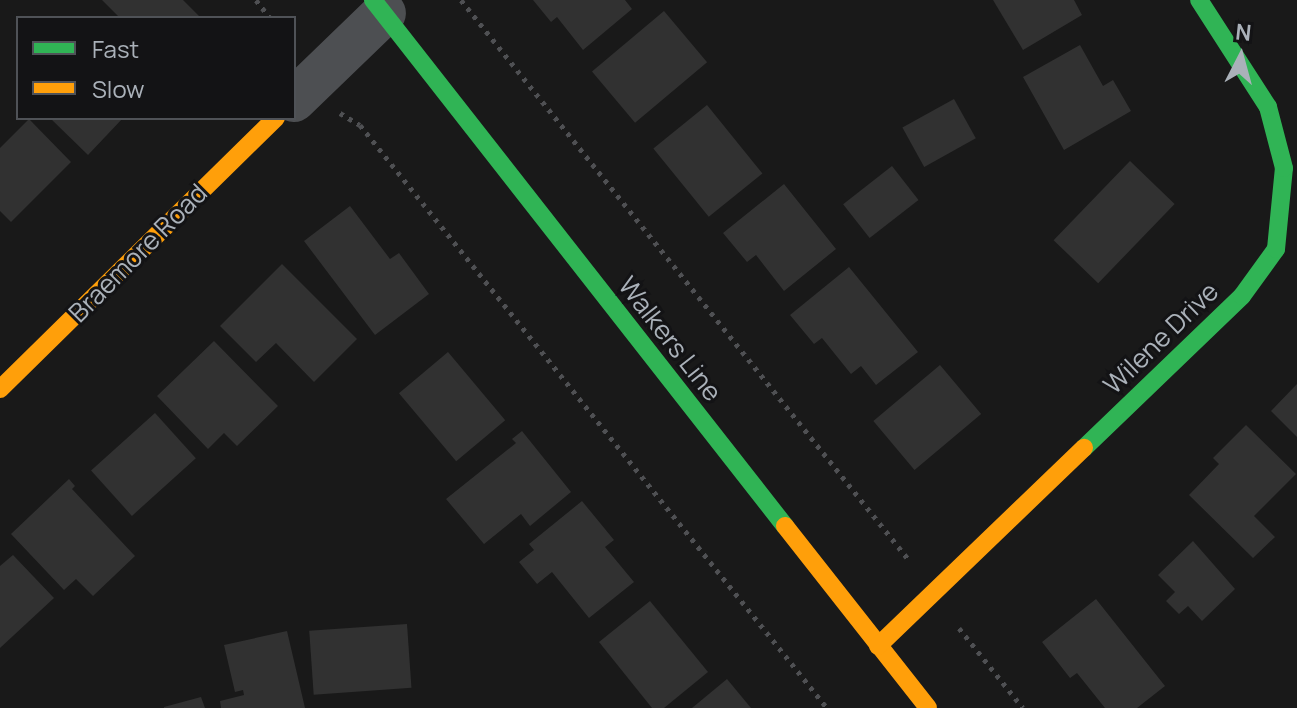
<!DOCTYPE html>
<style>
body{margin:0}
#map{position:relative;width:1297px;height:708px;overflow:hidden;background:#191919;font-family:Manrope,sans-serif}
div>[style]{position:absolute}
.building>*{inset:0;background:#313131;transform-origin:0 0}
.path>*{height:5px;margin-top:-2.5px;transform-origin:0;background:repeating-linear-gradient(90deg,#4f5053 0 4px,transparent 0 10px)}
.street>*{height:44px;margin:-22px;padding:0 22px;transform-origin:22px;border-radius:22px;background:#4d4f52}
.fast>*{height:18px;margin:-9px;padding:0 9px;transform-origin:9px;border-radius:9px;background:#30b455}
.slow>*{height:18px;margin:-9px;padding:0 9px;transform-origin:9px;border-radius:9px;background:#ff9f0a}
span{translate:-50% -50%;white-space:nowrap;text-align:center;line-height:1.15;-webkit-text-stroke:6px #131315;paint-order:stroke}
.street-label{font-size:26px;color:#aab1b9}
.legend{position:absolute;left:16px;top:16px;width:280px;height:104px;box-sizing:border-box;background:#131315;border:2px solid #4f5257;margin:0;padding:10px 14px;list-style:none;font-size:24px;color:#aab1b9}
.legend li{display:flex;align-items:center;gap:16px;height:40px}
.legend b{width:40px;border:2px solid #4f5257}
.north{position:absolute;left:1201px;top:16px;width:80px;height:80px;-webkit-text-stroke:6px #131315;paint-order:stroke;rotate:6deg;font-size:22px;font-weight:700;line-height:32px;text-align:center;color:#aab1b9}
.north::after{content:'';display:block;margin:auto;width:28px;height:36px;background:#aab1b9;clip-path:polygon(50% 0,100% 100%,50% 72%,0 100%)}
</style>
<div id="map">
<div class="building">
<div style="clip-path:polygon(102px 0,183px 0,201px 18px,120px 18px)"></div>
<div style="clip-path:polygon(533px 0,625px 0,632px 9px,583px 50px,557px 17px,551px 22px)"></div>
<div style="clip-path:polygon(993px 0,1074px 0,1082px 15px,1023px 50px)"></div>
<div style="left:664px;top:11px;width:67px;height:94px;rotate:50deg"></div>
<div style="clip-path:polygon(1080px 45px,1103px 86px,1113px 80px,1131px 111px,1064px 150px,1023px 77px)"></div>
<div style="left:954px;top:99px;width:45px;height:59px;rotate:61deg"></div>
<div style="left:707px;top:105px;width:88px;height:69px;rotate:51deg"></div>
<div style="clip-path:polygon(50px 118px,123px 118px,88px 155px)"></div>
<div style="clip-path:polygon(29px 119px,71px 162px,11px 222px,0 211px,0 148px)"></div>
<div style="left:1130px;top:161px;width:62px;height:110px;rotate:44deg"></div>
<div style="left:892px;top:166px;width:43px;height:62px;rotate:52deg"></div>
<div style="clip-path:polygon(784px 184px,836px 249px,784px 291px,756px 255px,747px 262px,723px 233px)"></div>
<div style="clip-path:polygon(350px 206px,390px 259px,399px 253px,429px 294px,375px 335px,304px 241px)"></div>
<div style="clip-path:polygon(282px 264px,357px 339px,314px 382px,276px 343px,256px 362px,220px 326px)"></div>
<div style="clip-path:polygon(849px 267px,918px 352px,876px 385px,861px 366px,851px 374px,822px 338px,814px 344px,790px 315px)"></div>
<div style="clip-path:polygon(214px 341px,278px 406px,237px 446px,224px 433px,208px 449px,157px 396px)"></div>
<div style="left:448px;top:352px;width:89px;height:64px;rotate:50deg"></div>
<div style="left:940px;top:365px;width:64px;height:87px;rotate:50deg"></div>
<div style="clip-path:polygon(1297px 384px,1297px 437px,1271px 411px)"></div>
<div style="left:155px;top:413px;width:61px;height:86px;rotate:48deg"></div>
<div style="clip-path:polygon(1246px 425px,1296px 474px,1254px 516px,1275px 537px,1253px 558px,1189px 495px,1219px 464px,1213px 458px)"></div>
<div style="clip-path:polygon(522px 431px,571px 492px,530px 526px,521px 514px,484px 544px,446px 499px,516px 443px,512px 439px)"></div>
<div style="clip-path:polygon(69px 479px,75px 486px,72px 489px,135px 556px,93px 596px,76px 579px,64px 590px,11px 534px)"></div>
<div style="clip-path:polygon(582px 501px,614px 540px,605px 547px,634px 582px,589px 618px,552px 572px,537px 584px,519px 562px,534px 550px,529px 544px)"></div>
<div style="clip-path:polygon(1193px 541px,1235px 589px,1202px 621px,1188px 606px,1179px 614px,1166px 601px,1175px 592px,1158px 575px)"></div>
<div style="clip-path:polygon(13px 555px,54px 598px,0 648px,0 566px)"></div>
<div style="clip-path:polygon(1096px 599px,1165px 686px,1137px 708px,1105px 708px,1077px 673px,1070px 678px,1042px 642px)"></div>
<div style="clip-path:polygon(650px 601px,708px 672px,664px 708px,652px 708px,599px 642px)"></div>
<div style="left:407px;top:624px;width:64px;height:98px;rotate:86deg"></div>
<div style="clip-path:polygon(287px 631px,305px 708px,221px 708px,220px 701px,244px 695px,243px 690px,235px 692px,224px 645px)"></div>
<div style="clip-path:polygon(727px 679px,751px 708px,692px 708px)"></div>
<div style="clip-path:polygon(201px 697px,205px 708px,164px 708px,164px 707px)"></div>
</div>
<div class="path">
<div style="left:256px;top:0;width:23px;rotate:52deg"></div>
<div style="left:461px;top:0;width:716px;rotate:51.35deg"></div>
<div style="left:340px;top:113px;width:23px;rotate:31deg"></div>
<div style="left:360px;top:125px;width:747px;rotate:51.3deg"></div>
<div style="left:959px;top:628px;width:102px;rotate:51.3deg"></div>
</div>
<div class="street">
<div style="left:294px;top:100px;width:125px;rotate:-44deg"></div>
</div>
<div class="fast">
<div style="left:373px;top:0;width:668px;rotate:51.93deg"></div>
<div style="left:1084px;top:448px;width:219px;rotate:-43.9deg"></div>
<div style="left:1242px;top:296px;width:58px;rotate:-54.1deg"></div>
<div style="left:1276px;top:249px;width:81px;rotate:-84.4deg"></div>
<div style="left:1284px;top:168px;width:63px;rotate:-104.7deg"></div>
<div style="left:1268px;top:107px;width:127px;rotate:-122.8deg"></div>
</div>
<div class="slow">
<div style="left:0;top:389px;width:387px;rotate:-44.5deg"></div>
<div style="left:785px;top:526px;width:231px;rotate:51.8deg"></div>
<div style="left:878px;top:646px;width:286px;rotate:-43.9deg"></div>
</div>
<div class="street-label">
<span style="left:138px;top:253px;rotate:-45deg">Braemore Road</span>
<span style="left:1161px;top:338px;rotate:-44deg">Wilene Drive</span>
<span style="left:670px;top:339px;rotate:52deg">Walkers Line</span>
</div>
<ul class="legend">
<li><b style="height:10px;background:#30b455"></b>Fast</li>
<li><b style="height:10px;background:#ff9f0a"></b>Slow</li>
</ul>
<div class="north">N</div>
</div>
